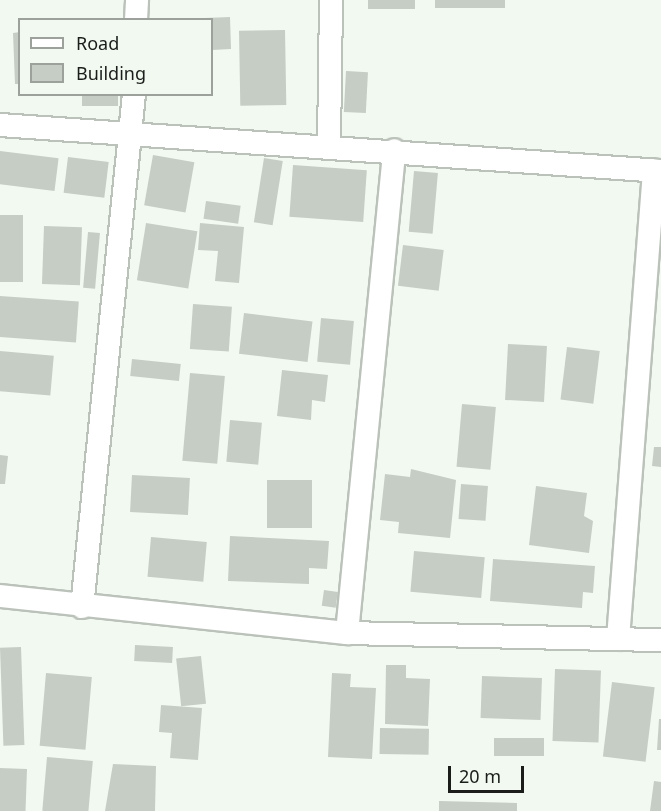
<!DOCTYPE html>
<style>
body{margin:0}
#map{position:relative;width:661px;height:811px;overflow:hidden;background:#f2f9f1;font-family:"Noto Sans",sans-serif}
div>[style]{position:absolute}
.building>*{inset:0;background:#c6cdc5;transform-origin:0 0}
.roads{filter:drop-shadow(2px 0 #bbc2ba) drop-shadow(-2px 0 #bbc2ba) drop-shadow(0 2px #bbc2ba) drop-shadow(0 -2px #bbc2ba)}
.minor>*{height:22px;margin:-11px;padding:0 11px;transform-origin:11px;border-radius:11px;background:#fff}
span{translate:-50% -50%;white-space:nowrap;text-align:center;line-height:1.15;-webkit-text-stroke:4.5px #f2f9f1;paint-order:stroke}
.legend{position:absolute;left:18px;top:18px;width:195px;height:78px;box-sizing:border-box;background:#f2f9f1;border:2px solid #9ca19b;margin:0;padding:8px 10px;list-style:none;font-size:18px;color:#1a1d1a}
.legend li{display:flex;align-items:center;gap:12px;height:30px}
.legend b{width:30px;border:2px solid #9ca19b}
.scale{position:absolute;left:448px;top:766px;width:76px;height:27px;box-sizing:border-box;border:3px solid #1a1d1a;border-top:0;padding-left:8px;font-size:18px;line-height:21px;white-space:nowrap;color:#1a1d1a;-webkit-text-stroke:4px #f2f9f1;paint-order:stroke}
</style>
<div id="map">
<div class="building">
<div style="left:368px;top:0;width:47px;height:9px"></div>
<div style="left:435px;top:0;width:70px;height:8px"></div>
<div style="clip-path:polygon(230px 17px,231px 49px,212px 50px,212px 20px,205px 18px)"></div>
<div style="left:285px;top:30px;width:75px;height:46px;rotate:89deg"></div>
<div style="clip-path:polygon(20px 32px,20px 84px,15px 84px,13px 33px)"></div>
<div style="left:346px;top:71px;width:22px;height:41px;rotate:3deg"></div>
<div style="left:82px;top:94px;width:36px;height:12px"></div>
<div style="left:0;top:151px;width:59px;height:33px;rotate:7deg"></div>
<div style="left:153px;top:155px;width:42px;height:51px;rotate:10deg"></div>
<div style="left:68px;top:157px;width:41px;height:36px;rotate:7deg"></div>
<div style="left:264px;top:158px;width:19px;height:65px;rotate:9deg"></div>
<div style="left:293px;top:165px;width:74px;height:52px;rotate:4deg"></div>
<div style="left:414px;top:171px;width:24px;height:61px;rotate:5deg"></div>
<div style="left:206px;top:201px;width:35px;height:18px;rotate:8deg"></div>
<div style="left:0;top:215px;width:23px;height:67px"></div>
<div style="left:146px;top:223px;width:52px;height:58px;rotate:9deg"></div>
<div style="clip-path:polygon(200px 223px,244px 227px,239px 283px,215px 281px,218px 251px,198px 250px)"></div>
<div style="left:44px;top:226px;width:38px;height:58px;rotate:2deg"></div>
<div style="left:88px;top:232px;width:12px;height:56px;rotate:5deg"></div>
<div style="left:403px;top:245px;width:41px;height:41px;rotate:7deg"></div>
<div style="left:0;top:296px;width:79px;height:41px;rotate:4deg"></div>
<div style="left:193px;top:304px;width:39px;height:45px;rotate:4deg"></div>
<div style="left:244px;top:313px;width:69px;height:41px;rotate:7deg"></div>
<div style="left:321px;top:318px;width:33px;height:44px;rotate:5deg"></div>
<div style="left:508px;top:344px;width:39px;height:56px;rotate:3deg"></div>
<div style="left:567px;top:347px;width:33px;height:53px;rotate:7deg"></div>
<div style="left:0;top:351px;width:54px;height:40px;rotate:5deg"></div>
<div style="left:132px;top:359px;width:49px;height:17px;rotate:6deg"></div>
<div style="clip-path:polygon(282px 370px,328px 375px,325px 402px,312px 400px,311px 420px,277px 416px)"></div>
<div style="left:190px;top:373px;width:35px;height:88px;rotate:5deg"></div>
<div style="left:462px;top:404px;width:34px;height:63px;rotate:5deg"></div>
<div style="left:230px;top:420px;width:32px;height:42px;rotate:5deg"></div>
<div style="clip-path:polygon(654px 447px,661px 447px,661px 467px,652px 466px)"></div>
<div style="clip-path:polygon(0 455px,8px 456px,5px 484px,0 484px)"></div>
<div style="clip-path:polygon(411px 469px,456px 480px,450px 538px,398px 533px,399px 522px,380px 520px,385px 474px,410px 477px)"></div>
<div style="left:132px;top:475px;width:58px;height:37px;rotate:3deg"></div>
<div style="left:267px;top:480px;width:45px;height:48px"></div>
<div style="left:461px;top:484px;width:27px;height:35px;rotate:4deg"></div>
<div style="clip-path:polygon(536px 486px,587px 493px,584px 516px,593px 521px,589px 553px,529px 545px)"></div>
<div style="clip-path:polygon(230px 536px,329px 541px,327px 569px,309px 568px,309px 584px,228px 581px)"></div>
<div style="left:151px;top:537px;width:56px;height:40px;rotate:5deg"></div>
<div style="left:414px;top:551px;width:71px;height:41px;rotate:5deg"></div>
<div style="clip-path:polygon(493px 559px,595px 566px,593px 593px,583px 592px,582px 608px,490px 601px)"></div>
<div style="left:324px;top:590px;width:14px;height:16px;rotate:8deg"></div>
<div style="left:135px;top:645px;width:38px;height:16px;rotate:3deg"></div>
<div style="left:21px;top:647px;width:98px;height:21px;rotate:88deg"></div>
<div style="left:201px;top:656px;width:48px;height:25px;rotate:84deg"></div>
<div style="clip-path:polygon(386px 665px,406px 665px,406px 678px,430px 679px,428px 726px,385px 724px)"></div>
<div style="left:555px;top:669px;width:46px;height:72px;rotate:2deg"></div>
<div style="left:46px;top:673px;width:46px;height:73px;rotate:5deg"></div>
<div style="clip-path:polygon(332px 673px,351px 674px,350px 687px,376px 688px,372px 759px,328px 757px)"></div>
<div style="left:482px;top:676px;width:60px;height:42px;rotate:2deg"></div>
<div style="left:612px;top:682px;width:43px;height:75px;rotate:7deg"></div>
<div style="clip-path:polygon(161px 705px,202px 708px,198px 760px,170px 758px,172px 733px,159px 732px)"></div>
<div style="clip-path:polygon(659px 719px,661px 719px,661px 750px,657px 750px)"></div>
<div style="left:380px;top:728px;width:49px;height:26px;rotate:1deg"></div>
<div style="left:494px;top:738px;width:50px;height:18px"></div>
<div style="left:47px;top:757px;width:46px;height:54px;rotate:5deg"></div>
<div style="clip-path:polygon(113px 764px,156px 766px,155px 811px,105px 811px)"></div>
<div style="left:0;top:768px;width:27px;height:43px;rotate:2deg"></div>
<div style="clip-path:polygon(654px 781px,661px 782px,661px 811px,650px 811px)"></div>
<div style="clip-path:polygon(439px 801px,517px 803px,517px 811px,439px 811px)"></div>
</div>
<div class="roads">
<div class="minor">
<div style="left:136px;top:20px;width:20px;rotate:-87deg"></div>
<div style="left:0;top:125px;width:663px;rotate:3.98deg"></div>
<div style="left:329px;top:144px;width:144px;rotate:-89.2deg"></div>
<div style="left:0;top:596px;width:349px;rotate:6.1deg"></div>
<div style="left:347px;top:633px;width:314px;rotate:1.3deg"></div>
<div style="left:82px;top:607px;width:516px;rotate:-84.21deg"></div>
<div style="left:347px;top:633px;width:485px;rotate:-84.4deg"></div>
<div style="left:618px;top:639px;width:470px;rotate:-85.6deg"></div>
</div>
</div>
<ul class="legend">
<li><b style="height:8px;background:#fff"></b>Road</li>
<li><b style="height:16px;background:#c6cdc5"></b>Building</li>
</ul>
<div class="scale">20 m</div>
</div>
